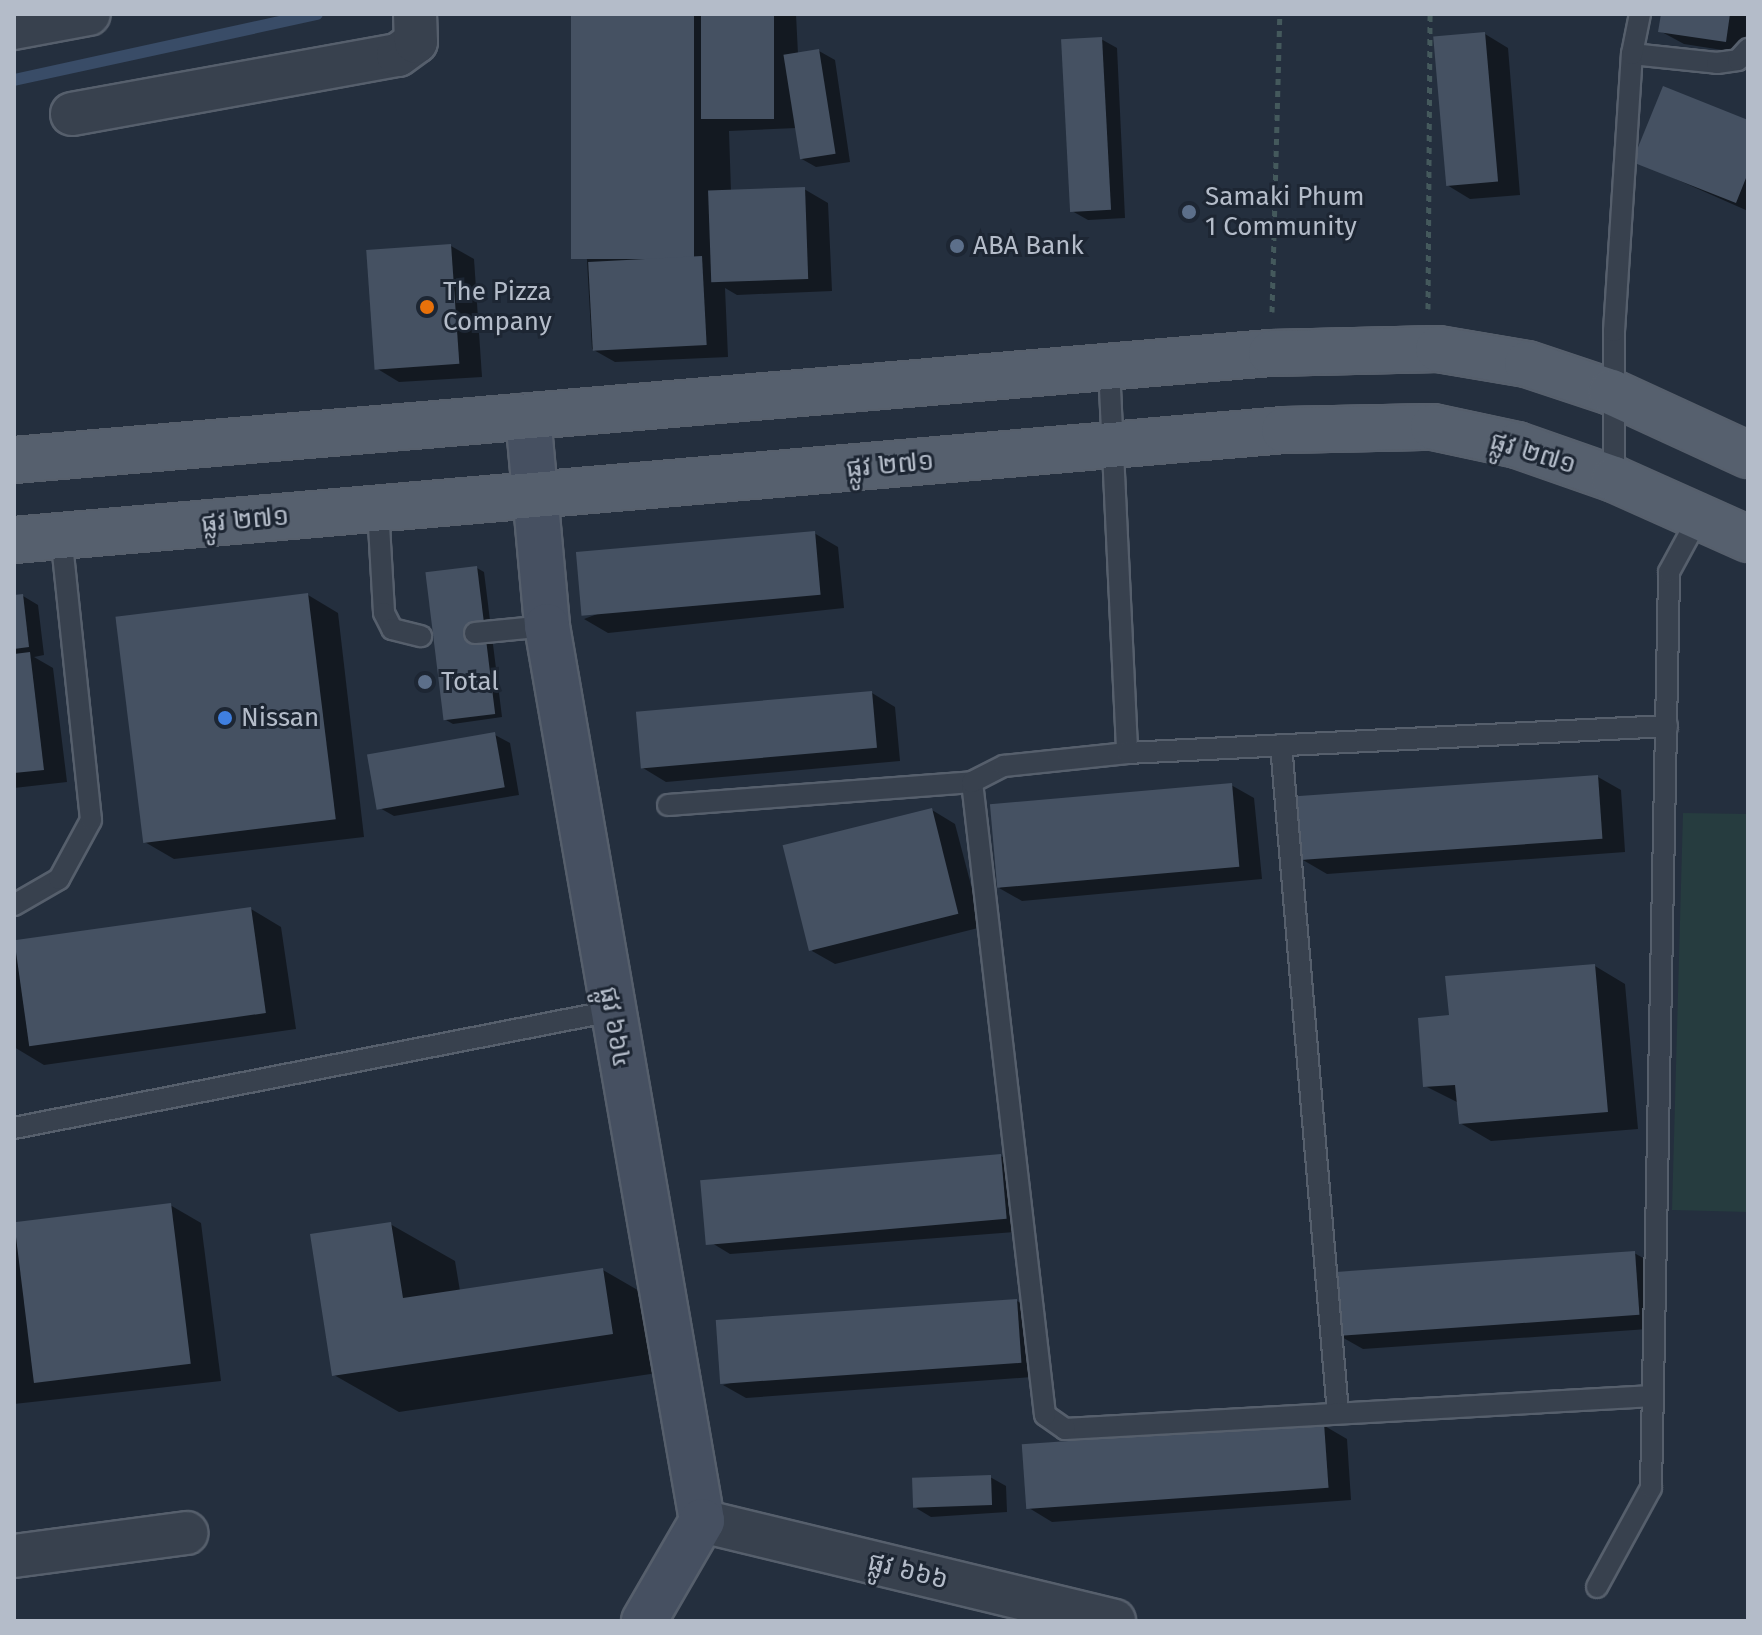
<!DOCTYPE html>
<meta charset="utf-8">
<style>
body{margin:0}
#map{position:relative;width:1762px;height:1635px;overflow:hidden;background:#242f3e;font-family:"Fira Sans","Noto Sans Khmer",sans-serif}
div>[style]{position:absolute}
.green>*{inset:0;background:#263c3f}
.shadow>*{inset:0;background:#0007}
.stream>*{height:12px;margin:-6px;padding:0 6px;transform-origin:6px;border-radius:6px;background:#394c67}
.building>*{inset:0;background:#455162;transform-origin:0 0}
.path>*{height:5px;margin-top:-2.5px;transform-origin:0;background:repeating-linear-gradient(90deg,#44595c 0 6px,transparent 0 12px)}
.roads{filter:drop-shadow(2px 0 #565f6c) drop-shadow(-2px 0 #565f6c) drop-shadow(0 2px #565f6c) drop-shadow(0 -2px #565f6c)}
.lane>*{height:20px;margin:-10px;padding:0 10px;transform-origin:10px;border-radius:10px;background:#38414e}
.street>*{height:42px;margin:-21px;padding:0 21px;transform-origin:21px;border-radius:21px;background:#38414e}
.secondary>*{height:44px;margin:-22px;padding:0 22px;transform-origin:22px;border-radius:22px;background:#465061}
.primary>*{height:44px;margin:-22px;padding:0 22px;transform-origin:22px;border-radius:22px;background:#56606e}
.dots>*{width:22px;height:22px;translate:-50% -50%;box-sizing:border-box;border:4px solid #1d2633;border-radius:50%}
span{translate:-50% -50%;white-space:nowrap;text-align:center;line-height:1.15;-webkit-text-stroke:6px #1d2633;paint-order:stroke}
.poi-label{font-size:26px;color:#b4bcc9}
.left{translate:0 -50%;text-align:left}
.street-label{font-size:26px;color:#b4bcc9}
.frame{position:absolute;inset:0;border:16px solid #b4bcc9;pointer-events:none}
</style>
<div id="map">
<div class="green">
<div style="clip-path:polygon(1683px 813px,1748px 814px,1748px 1212px,1672px 1210px)"></div>
</div>
<div class="shadow">
<div style="clip-path:polygon(573px 14px,796px 14px,798px 54px,819px 51px,835px 60px,850px 162px,816px 167px,800px 158px,796px 128px,729px 131px,731px 192px,804px 189px,828px 203px,832px 291px,737px 295px,725px 288px,728px 357px,615px 362px,592px 349px)"></div>
<div style="clip-path:polygon(1663px 14px,1748px 14px,1748px 54px,1684px 44px,1660px 31px)"></div>
<div style="clip-path:polygon(1485px 34px,1508px 48px,1520px 195px,1470px 199px,1447px 185px)"></div>
<div style="clip-path:polygon(1101px 39px,1117px 48px,1125px 218px,1088px 220px,1072px 211px)"></div>
<div style="clip-path:polygon(1748px 122px,1748px 211px,1635px 161px)"></div>
<div style="clip-path:polygon(451px 246px,474px 259px,482px 377px,399px 382px,376px 368px)"></div>
<div style="clip-path:polygon(814px 533px,838px 547px,844px 608px,608px 633px,584px 619px)"></div>
<div style="clip-path:polygon(477px 568px,484px 572px,502px 717px,453px 724px,446px 720px)"></div>
<div style="clip-path:polygon(308px 595px,338px 613px,364px 837px,174px 859px,143px 841px)"></div>
<div style="clip-path:polygon(23px 596px,38px 605px,44px 655px,34px 657px,53px 668px,67px 782px,14px 788px,14px 597px)"></div>
<div style="clip-path:polygon(872px 693px,895px 707px,900px 761px,666px 782px,643px 768px)"></div>
<div style="clip-path:polygon(495px 735px,510px 743px,519px 795px,394px 816px,378px 807px)"></div>
<div style="clip-path:polygon(1598px 777px,1621px 790px,1625px 852px,1327px 874px,1303px 860px)"></div>
<div style="clip-path:polygon(1231px 785px,1254px 798px,1262px 879px,1022px 901px,999px 888px)"></div>
<div style="clip-path:polygon(932px 810px,955px 824px,982px 927px,835px 964px,812px 951px)"></div>
<div style="clip-path:polygon(251px 909px,281px 927px,296px 1029px,44px 1065px,14px 1047px,14px 942px)"></div>
<div style="clip-path:polygon(1595px 966px,1625px 984px,1638px 1129px,1491px 1141px,1460px 1123px,1459px 1103px,1425px 1086px,1451px 1017px)"></div>
<div style="clip-path:polygon(1001px 1156px,1024px 1170px,1029px 1231px,730px 1254px,707px 1240px)"></div>
<div style="clip-path:polygon(170px 1205px,201px 1223px,221px 1381px,14px 1404px,14px 1225px)"></div>
<div style="clip-path:polygon(390px 1224px,455px 1261px,460px 1291px,603px 1270px,667px 1307px,677px 1370px,399px 1412px,334px 1375px)"></div>
<div style="clip-path:polygon(1634px 1253px,1658px 1266px,1662px 1328px,1363px 1349px,1340px 1336px)"></div>
<div style="clip-path:polygon(1017px 1301px,1040px 1314px,1045px 1376px,746px 1398px,723px 1385px)"></div>
<div style="clip-path:polygon(1323px 1425px,1347px 1439px,1351px 1500px,1052px 1522px,1029px 1508px)"></div>
<div style="clip-path:polygon(990px 1477px,1006px 1486px,1007px 1512px,931px 1517px,916px 1508px)"></div>
</div>
<div class="stream">
<div style="left:14px;top:80px;width:310px;rotate:-12.3deg"></div>
</div>
<div class="building">
<div style="left:571px;top:14px;width:123px;height:245px"></div>
<div style="left:701px;top:14px;width:73px;height:105px"></div>
<div style="clip-path:polygon(1661px 14px,1730px 14px,1726px 42px,1658px 32px)"></div>
<div style="left:1485px;top:32px;width:150px;height:52px;rotate:85deg"></div>
<div style="left:1102px;top:37px;width:173px;height:41px;rotate:87deg"></div>
<div style="left:819px;top:49px;width:106px;height:36px;rotate:81deg"></div>
<div style="clip-path:polygon(1663px 86px,1748px 120px,1748px 173px,1736px 203px,1632px 162px)"></div>
<div style="left:805px;top:187px;width:92px;height:97px;rotate:88deg"></div>
<div style="left:451px;top:244px;width:120px;height:85px;rotate:86deg"></div>
<div style="left:702px;top:256px;width:89px;height:114px;rotate:87deg"></div>
<div style="left:815px;top:531px;width:64px;height:240px;rotate:85deg"></div>
<div style="left:477px;top:566px;width:149px;height:52px;rotate:83deg"></div>
<div style="left:308px;top:593px;width:228px;height:194px;rotate:83deg"></div>
<div style="clip-path:polygon(23px 594px,29px 647px,14px 649px,14px 595px)"></div>
<div style="clip-path:polygon(30px 652px,44px 770px,14px 773px,14px 654px)"></div>
<div style="left:872px;top:691px;width:57px;height:237px;rotate:85deg"></div>
<div style="left:495px;top:732px;width:56px;height:130px;rotate:80deg"></div>
<div style="left:1598px;top:775px;width:64px;height:303px;rotate:86deg"></div>
<div style="left:1232px;top:783px;width:84px;height:243px;rotate:85deg"></div>
<div style="left:932px;top:808px;width:109px;height:154px;rotate:76deg"></div>
<div style="left:251px;top:907px;width:107px;height:239px;rotate:82deg"></div>
<div style="clip-path:polygon(1595px 964px,1608px 1112px,1459px 1124px,1455px 1085px,1423px 1087px,1418px 1018px,1449px 1015px,1445px 976px)"></div>
<div style="left:1001px;top:1154px;width:65px;height:302px;rotate:85deg"></div>
<div style="left:171px;top:1203px;width:162px;height:158px;rotate:83deg"></div>
<div style="clip-path:polygon(391px 1222px,403px 1298px,603px 1268px,613px 1334px,332px 1376px,310px 1234px)"></div>
<div style="left:1635px;top:1251px;width:64px;height:303px;rotate:86deg"></div>
<div style="left:1017px;top:1299px;width:64px;height:302px;rotate:86deg"></div>
<div style="left:1324px;top:1423px;width:65px;height:303px;rotate:86deg"></div>
<div style="left:991px;top:1475px;width:30px;height:79px;rotate:88deg"></div>
</div>
<div class="path">
<div style="left:1428px;top:309px;width:295px;rotate:-89.6deg"></div>
<div style="left:1272px;top:312px;width:298px;rotate:-88.5deg"></div>
</div>
<div class="roads">
<div class="lane">
<div style="left:1632px;top:54px;width:85px;rotate:6deg"></div>
<div style="left:1717px;top:63px;width:21px;rotate:-8deg"></div>
<div style="left:1738px;top:60px;width:15px;rotate:-48deg"></div>
<div style="left:1109px;top:367px;width:386px;rotate:87.3deg"></div>
<div style="left:1614px;top:479px;width:148px;rotate:-90deg"></div>
<div style="left:1614px;top:331px;width:278px;rotate:-86.3deg"></div>
<div style="left:1632px;top:54px;width:41px;rotate:-78.7deg"></div>
<div style="left:378px;top:508px;width:105px;rotate:86.7deg"></div>
<div style="left:384px;top:613px;width:18px;rotate:63deg"></div>
<div style="left:392px;top:629px;width:30px;rotate:14deg"></div>
<div style="left:475px;top:633px;width:72px;rotate:-5.6deg"></div>
<div style="left:1281px;top:745px;width:669px;rotate:85.12deg"></div>
<div style="left:668px;top:805px;width:305px;rotate:-4.3deg"></div>
<div style="left:14px;top:905px;width:52px;rotate:-30deg"></div>
<div style="left:59px;top:879px;width:67px;rotate:-61.5deg"></div>
<div style="left:91px;top:820px;width:286px;rotate:-96deg"></div>
<div style="left:14px;top:1128px;width:609px;rotate:-11.07deg"></div>
<div style="left:1653px;top:1396px;width:589px;rotate:176.79deg"></div>
<div style="left:1065px;top:1429px;width:24px;rotate:-145deg"></div>
<div style="left:1045px;top:1415px;width:637px;rotate:-96.58deg"></div>
<div style="left:972px;top:782px;width:36px;rotate:-27deg"></div>
<div style="left:1004px;top:766px;width:124px;rotate:-6deg"></div>
<div style="left:1127px;top:753px;width:541px;rotate:-2.86deg"></div>
<div style="left:1597px;top:1587px;width:113px;rotate:-61.4deg"></div>
<div style="left:1651px;top:1488px;width:916px;rotate:-88.87deg"></div>
<div style="left:1669px;top:572px;width:65px;rotate:-61.5deg"></div>
</div>
<div class="street">
<div style="left:14px;top:28px;width:76px;rotate:-10.6deg"></div>
<div style="left:72px;top:114px;width:331px;rotate:-10.3deg"></div>
<div style="left:398px;top:55px;width:22px;rotate:-36deg"></div>
<div style="left:416px;top:42px;width:28px;rotate:-92deg"></div>
<div style="left:702px;top:1521px;width:424px;rotate:13.6deg"></div>
<div style="left:14px;top:1556px;width:174px;rotate:-7.6deg"></div>
</div>
<div class="secondary">
<div style="left:528px;top:416px;width:211px;rotate:84.8deg"></div>
<div style="left:547px;top:626px;width:908px;rotate:80.17deg"></div>
<div style="left:702px;top:1521px;width:116px;rotate:120.1deg"></div>
</div>
<div class="primary">
<div style="left:14px;top:460px;width:1262px;rotate:-4.87deg"></div>
<div style="left:1271px;top:353px;width:167px;rotate:-1.4deg"></div>
<div style="left:1438px;top:349px;width:90px;rotate:9.6deg"></div>
<div style="left:1527px;top:364px;width:89px;rotate:18.4deg"></div>
<div style="left:1611px;top:392px;width:151px;rotate:24.7deg"></div>
<div style="left:14px;top:540px;width:1275px;rotate:-4.95deg"></div>
<div style="left:1284px;top:430px;width:149px;rotate:-1.2deg"></div>
<div style="left:1433px;top:427px;width:86px;rotate:12.1deg"></div>
<div style="left:1517px;top:445px;width:103px;rotate:19.3deg"></div>
<div style="left:1614px;top:479px;width:147px;rotate:24.1deg"></div>
</div>
</div>
<div class="dots">
<div style="left:1189px;top:212px;background:#5c6f8a"></div>
<div style="left:957px;top:246px;background:#5c6f8a"></div>
<div style="left:427px;top:307px;background:#e8710a"></div>
<div style="left:425px;top:682px;background:#5c6f8a"></div>
<div style="left:225px;top:718px;background:#3f7fe0"></div>
</div>
<div class="poi-label">
<span class="left" style="left:1205px;top:212px">Samaki Phum<br>1 Community</span>
<span class="left" style="left:973px;top:246px">ABA Bank</span>
<span class="left" style="left:443px;top:307px">The Pizza<br>Company</span>
<span class="left" style="left:441px;top:682px">Total</span>
<span class="left" style="left:241px;top:718px">Nissan</span>
</div>
<div class="street-label">
<span style="left:1533px;top:453px;rotate:17deg">ផ្លូវ ២៧១</span>
<span style="left:890px;top:465px;rotate:-5deg">ផ្លូវ ២៧១</span>
<span style="left:245px;top:520px;rotate:-5deg">ផ្លូវ ២៧១</span>
<span style="left:615px;top:1027px;rotate:80deg">ផ្លូវ ៦៦៤</span>
<span style="left:908px;top:1571px;rotate:14deg">ផ្លូវ ៦៦៦</span>
</div>
<div class="frame"></div>
</div>
